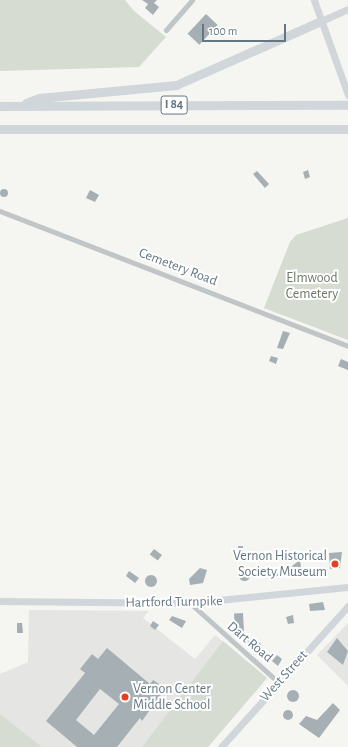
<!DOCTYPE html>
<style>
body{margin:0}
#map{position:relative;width:348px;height:747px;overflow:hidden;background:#f5f5f1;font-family:"Alegreya Sans",sans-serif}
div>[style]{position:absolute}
.built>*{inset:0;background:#e5e6e4}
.green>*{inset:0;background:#d6dcd2}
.building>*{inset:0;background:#a6b0b4;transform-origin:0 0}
.round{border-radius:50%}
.street>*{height:5px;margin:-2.5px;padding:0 2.5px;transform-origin:2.5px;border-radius:2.5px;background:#c0c5c7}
.secondary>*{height:7px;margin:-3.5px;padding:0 3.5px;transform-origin:3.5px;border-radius:3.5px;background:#d1d6da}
.highway>*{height:9px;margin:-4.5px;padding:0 4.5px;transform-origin:4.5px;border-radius:4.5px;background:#d1d6da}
.dots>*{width:11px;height:11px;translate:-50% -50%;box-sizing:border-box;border:2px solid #fff;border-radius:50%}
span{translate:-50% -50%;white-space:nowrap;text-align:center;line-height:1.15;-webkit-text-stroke:4px #fff;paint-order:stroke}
.shield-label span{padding:1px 3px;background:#fff;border:1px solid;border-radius:3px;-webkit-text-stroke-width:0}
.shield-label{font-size:13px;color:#637783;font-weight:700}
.street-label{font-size:14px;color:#637783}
.park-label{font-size:14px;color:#687a62}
.poi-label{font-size:14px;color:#637783}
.right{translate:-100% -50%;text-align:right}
.left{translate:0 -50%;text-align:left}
.scale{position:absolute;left:202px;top:24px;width:84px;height:18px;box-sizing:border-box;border:2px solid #637783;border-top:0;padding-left:5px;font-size:12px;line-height:14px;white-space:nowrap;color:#637783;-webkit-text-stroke:3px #fff;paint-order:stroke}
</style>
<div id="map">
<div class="built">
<div style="clip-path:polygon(29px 610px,149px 611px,143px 618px,195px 659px,215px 635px,267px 678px,208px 747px,0 747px,0 674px,28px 662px)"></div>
<div style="clip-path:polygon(348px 623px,348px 686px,317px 655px)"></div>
</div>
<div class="green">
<div style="clip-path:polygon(0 0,125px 0,134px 11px,166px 37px,139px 67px,0 71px)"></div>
<div style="clip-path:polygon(348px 218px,348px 340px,264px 308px,290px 242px,296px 235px)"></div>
<div style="clip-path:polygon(223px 641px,267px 678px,208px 747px,142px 747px)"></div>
<div style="clip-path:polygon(0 714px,42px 747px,0 747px)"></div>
</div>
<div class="building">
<div style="clip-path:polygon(142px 0,157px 0,154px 3px,159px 7px,153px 15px,145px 8px,148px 4px)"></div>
<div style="left:206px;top:14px;width:16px;height:27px;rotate:43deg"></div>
<div style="clip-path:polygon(308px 170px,310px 177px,305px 179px,303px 172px)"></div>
<div style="clip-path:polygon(257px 171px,269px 184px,265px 188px,253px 174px)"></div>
<div class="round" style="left:0;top:189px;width:8px;height:8px"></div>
<div style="clip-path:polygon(90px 190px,99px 195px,95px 202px,86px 198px)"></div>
<div style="clip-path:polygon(283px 331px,290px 333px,283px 349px,277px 348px)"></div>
<div style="clip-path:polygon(271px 356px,278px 358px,276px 364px,269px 361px)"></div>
<div style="clip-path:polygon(341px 359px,348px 362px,348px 370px,338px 366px)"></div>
<div style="left:238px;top:546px;width:5px;height:7px"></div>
<div style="left:154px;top:549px;width:10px;height:7px;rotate:37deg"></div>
<div style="clip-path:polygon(342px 552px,340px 568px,330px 569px,329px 553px)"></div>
<div style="clip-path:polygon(300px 560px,302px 575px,295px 576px,292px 566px)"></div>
<div style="clip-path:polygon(200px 568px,207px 570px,203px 583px,190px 585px,189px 579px)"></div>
<div style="clip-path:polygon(277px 568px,278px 576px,268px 576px,267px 569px)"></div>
<div class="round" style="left:238.5px;top:569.5px;width:11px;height:11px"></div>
<div style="clip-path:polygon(129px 571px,139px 578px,135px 583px,126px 576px)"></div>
<div class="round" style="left:145px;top:575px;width:12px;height:12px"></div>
<div style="clip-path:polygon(323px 602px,325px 610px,310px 611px,309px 604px)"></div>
<div style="left:243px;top:613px;width:19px;height:9px;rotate:87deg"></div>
<div style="clip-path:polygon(293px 615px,294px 623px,288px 624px,286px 617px)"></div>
<div style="clip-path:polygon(172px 616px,186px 621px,182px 628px,169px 620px)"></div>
<div style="clip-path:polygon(153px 621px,159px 625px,155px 630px,150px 626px)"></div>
<div style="clip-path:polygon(17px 623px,22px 623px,23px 633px,17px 633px)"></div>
<div style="clip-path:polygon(250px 637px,261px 644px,257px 651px,246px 643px)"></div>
<div style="clip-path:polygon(337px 638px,348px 651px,343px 665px,327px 652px)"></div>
<div style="clip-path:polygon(evenodd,107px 648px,150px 684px,153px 680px,159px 684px,155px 688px,162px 693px,142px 721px,140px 718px,117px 747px,77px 747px,46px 721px,85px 673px,80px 669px,92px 654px,98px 659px,107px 648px,100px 689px,119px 704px,94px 735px,76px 720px,100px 689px)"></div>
<div style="clip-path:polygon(277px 655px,282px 659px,278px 666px,272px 661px)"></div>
<div class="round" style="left:287px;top:690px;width:12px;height:12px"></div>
<div style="clip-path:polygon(333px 703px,340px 710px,319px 738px,299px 724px,306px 716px,317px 720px)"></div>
<div class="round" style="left:283px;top:710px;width:10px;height:10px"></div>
</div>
<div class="street">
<div style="left:166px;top:30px;width:40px;rotate:-49deg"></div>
<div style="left:0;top:211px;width:373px;rotate:21.2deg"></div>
<div style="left:190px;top:603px;width:118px;rotate:41.9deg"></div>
</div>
<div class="secondary">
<div style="left:314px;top:0;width:101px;rotate:70.3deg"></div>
<div style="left:321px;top:21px;width:30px;rotate:-24deg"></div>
<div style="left:0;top:601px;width:190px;rotate:0.6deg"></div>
<div style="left:190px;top:603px;width:159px;rotate:-5.8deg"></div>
<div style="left:221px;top:747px;width:190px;rotate:-48deg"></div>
</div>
<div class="highway">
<div style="left:26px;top:103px;width:14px;rotate:-21deg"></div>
<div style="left:39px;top:98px;width:138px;rotate:-5.4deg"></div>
<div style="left:176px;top:85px;width:158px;rotate:-23.8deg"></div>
<div style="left:0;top:106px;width:348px;rotate:-0.2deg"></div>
<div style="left:0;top:129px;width:348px"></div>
</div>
<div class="dots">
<div style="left:335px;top:564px;background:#e83f1e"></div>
<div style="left:125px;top:697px;background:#e83f1e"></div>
</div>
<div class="shield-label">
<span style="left:174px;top:105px">I 84</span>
</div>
<div class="street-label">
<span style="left:178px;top:267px;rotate:21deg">Cemetery Road</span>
<span style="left:174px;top:602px;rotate:-1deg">Hartford Turnpike</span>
<span style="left:250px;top:642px;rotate:40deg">Dart Road</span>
<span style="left:284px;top:676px;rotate:-48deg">West Street</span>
</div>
<div class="park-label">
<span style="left:312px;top:286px">Elmwood<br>Cemetery</span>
</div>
<div class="poi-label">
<span class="right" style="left:327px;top:564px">Vernon Historical<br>Society Museum</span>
<span class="left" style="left:133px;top:697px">Vernon Center<br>Middle School</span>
</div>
<div class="scale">100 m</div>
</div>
